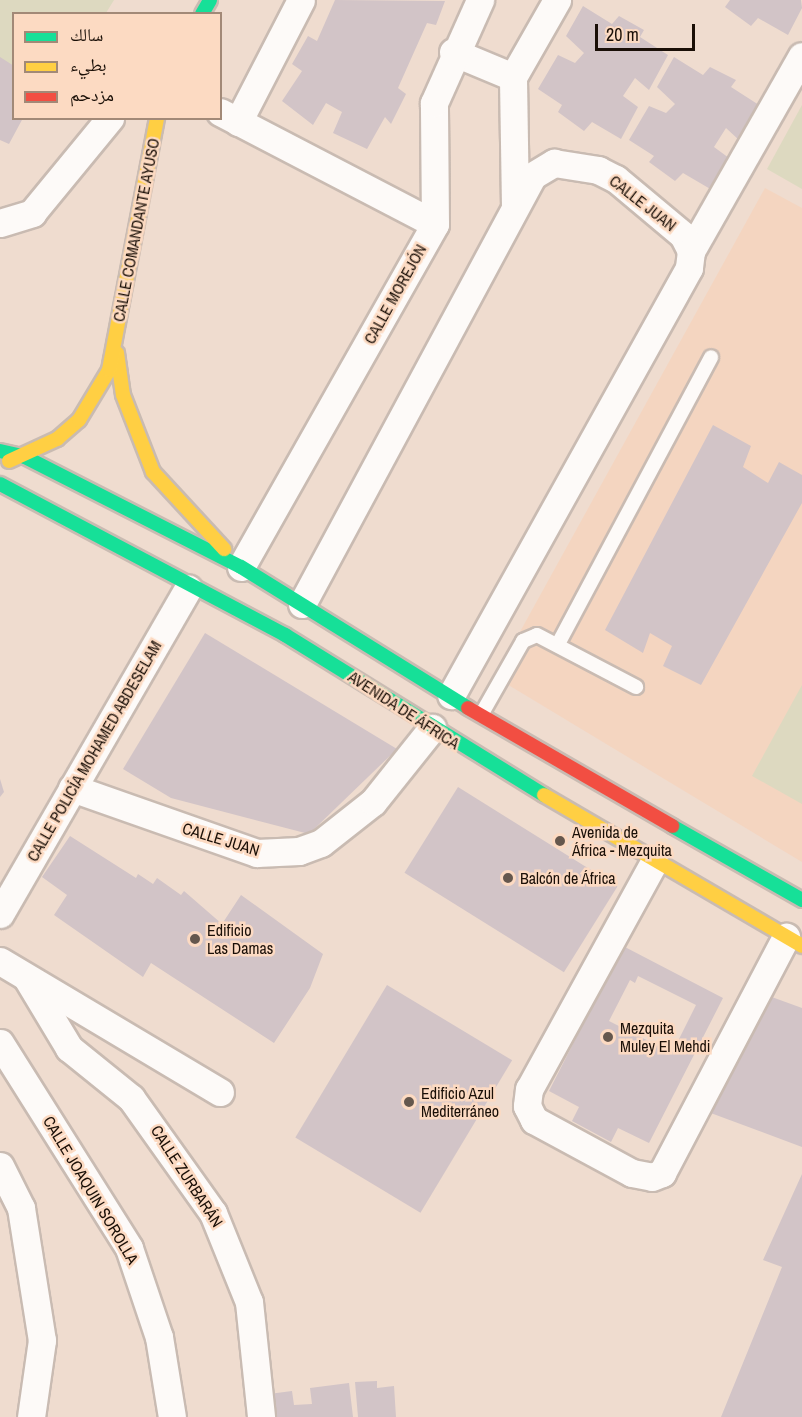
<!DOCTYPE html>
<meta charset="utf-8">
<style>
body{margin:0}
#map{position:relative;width:802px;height:1417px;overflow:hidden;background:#efdccf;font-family:"Archivo Narrow","Noto Naskh Arabic",sans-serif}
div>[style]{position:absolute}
.built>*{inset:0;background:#f4d5c0}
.green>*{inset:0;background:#ddd9c0}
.building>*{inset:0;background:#d2c4c7;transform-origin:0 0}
.roads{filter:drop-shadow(2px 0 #c9bbb2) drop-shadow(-2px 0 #c9bbb2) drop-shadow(0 2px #c9bbb2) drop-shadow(0 -2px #c9bbb2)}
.lane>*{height:14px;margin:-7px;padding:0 7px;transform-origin:7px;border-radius:7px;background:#fdfaf8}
.street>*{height:27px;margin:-13.5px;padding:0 13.5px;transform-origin:13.5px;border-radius:13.5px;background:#fdfaf8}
.fast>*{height:14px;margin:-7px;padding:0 7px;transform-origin:7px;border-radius:7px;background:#16e098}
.slow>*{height:14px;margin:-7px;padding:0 7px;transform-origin:7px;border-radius:7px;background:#ffcf43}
.jam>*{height:14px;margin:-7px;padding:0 7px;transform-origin:7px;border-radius:7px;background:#f24e42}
.dots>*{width:16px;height:16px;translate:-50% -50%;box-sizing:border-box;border:3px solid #fcdac2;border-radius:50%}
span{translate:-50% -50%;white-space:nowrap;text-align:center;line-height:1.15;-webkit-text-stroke:5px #fcdac2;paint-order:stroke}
.street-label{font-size:16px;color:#1a0f07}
.poi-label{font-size:16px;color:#1a0f07}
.left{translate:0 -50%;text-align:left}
.legend{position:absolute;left:12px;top:12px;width:210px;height:108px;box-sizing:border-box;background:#fcdac2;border:2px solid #a28977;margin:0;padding:8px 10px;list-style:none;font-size:18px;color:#1a0f07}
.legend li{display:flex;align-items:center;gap:12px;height:30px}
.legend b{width:30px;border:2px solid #a28977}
.scale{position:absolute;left:595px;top:24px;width:100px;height:27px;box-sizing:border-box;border:3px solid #1a0f07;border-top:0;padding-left:8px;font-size:18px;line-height:21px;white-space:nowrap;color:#1a0f07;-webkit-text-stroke:4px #fcdac2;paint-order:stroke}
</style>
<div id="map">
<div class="built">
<div style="clip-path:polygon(765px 188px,802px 208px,802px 862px,495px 677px)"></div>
</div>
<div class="green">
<div style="clip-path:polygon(0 0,114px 0,106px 13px,14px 14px,13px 106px,0 102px)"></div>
<div style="clip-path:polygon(802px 105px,802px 189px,767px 169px)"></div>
<div style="clip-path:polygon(802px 685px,802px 804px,752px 776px)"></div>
</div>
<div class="building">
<div style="clip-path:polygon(335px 0,445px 1px,436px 25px,427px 23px,398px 88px,406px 94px,391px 124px,385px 117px,367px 149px,333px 133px,342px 112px,326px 103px,313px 125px,282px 101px,302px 71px,292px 64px,308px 36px,317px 41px)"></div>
<div style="clip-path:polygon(730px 0,801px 0,802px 8px,788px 35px,758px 18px,751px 26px,725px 7px)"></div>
<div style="clip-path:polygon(583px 6px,612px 24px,619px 16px,644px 30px,640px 37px,668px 55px,649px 90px,635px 78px,623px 96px,638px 107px,621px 139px,592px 122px,584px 131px,558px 112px,562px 105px,538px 89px,558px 55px,575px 63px,584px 53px,566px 36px)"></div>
<div style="clip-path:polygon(0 57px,14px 66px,14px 118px,23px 118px,9px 144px,0 140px)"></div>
<div style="clip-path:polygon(674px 57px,703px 75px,710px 67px,736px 80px,731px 87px,759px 105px,740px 141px,726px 128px,714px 147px,729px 158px,712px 190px,683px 173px,675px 181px,649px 162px,654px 156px,629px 140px,649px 106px,666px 113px,675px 104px,657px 87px)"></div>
<div style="clip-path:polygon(713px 425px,751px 446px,743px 467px,768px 483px,779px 462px,802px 475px,802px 503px,701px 685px,663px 666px,672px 646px,650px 633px,643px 653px,605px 630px)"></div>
<div style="clip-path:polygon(205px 633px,397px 749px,309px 834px,171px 798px,123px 769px)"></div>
<div style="clip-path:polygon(0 779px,4px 792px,0 797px)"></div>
<div style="left:458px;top:787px;width:188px;height:101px;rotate:32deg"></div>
<div style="clip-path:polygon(70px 836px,136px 878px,138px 874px,153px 884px,157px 878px,181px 895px,184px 891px,222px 924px,241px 895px,323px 954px,310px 988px,274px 1043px,151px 963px,143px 977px,54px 915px,67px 895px,42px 877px)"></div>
<div style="clip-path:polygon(evenodd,623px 946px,723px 998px,649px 1143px,618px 1128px,611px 1142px,572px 1121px,579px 1107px,549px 1091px,623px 946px,638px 976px,696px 1005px,672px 1053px,609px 1021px,630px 980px,635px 983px,638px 976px)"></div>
<div style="left:387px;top:985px;width:146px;height:178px;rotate:31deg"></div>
<div style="clip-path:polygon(769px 996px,802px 1008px,802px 1147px,708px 1112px)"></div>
<div style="clip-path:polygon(802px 1174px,802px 1417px,721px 1417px,782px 1267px,763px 1260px)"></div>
<div style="clip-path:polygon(377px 1381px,377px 1388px,394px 1386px,396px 1417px,358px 1417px,355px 1382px)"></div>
<div style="clip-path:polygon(349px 1383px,353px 1417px,272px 1417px,269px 1394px,292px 1391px,294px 1405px,312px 1404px,310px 1388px)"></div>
</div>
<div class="roads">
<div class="lane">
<div style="left:558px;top:644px;width:325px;rotate:-61.9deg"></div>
<div style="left:481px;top:715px;width:85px;rotate:-60.4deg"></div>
<div style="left:523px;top:641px;width:15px;rotate:-23deg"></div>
<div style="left:537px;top:635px;width:112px;rotate:27.7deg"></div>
</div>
<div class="street">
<div style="left:453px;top:52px;width:65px;rotate:22.6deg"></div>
<div style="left:220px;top:112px;width:242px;rotate:27.5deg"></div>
<div style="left:238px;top:122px;width:137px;rotate:-62.7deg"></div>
<div style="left:515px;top:206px;width:129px;rotate:-90.9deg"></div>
<div style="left:513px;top:77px;width:89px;rotate:-60.3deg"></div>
<div style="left:0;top:223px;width:34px;rotate:-17deg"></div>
<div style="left:32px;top:213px;width:123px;rotate:-50.6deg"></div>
<div style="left:691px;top:251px;width:224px;rotate:-60.4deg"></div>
<div style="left:241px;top:567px;width:394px;rotate:-60.5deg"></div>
<div style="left:435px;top:224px;width:121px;rotate:-90.5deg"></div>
<div style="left:434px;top:103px;width:113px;rotate:-65.9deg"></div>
<div style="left:302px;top:604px;width:486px;rotate:-61.7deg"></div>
<div style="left:532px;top:176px;width:26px;rotate:-31deg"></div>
<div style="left:554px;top:163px;width:45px;rotate:9deg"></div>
<div style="left:598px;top:170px;width:20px;rotate:27deg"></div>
<div style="left:616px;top:179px;width:87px;rotate:39.9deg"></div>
<div style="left:683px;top:235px;width:18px;rotate:63deg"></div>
<div style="left:691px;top:251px;width:17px;rotate:97deg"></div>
<div style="left:689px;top:268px;width:489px;rotate:119.1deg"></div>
<div style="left:72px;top:788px;width:196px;rotate:19.4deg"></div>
<div style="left:257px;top:853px;width:42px;rotate:-2.7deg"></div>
<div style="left:299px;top:851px;width:23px;rotate:-20deg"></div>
<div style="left:321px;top:843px;width:66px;rotate:-38.3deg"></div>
<div style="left:373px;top:802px;width:95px;rotate:-51.4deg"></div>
<div style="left:654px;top:862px;width:259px;rotate:118.8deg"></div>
<div style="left:529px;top:1089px;width:17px;rotate:97deg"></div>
<div style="left:527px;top:1106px;width:16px;rotate:63deg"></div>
<div style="left:534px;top:1120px;width:111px;rotate:28.4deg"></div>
<div style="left:632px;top:1173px;width:20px;rotate:11deg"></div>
<div style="left:652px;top:1177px;width:11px;rotate:-22deg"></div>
<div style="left:662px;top:1173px;width:267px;rotate:-62.3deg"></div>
<div style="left:0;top:914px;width:376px;rotate:-60deg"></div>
<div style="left:0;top:961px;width:256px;rotate:30.8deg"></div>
<div style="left:27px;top:978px;width:82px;rotate:59deg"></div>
<div style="left:69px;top:1048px;width:80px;rotate:38.9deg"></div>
<div style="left:131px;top:1098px;width:141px;rotate:54.5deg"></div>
<div style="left:213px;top:1213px;width:96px;rotate:68deg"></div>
<div style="left:249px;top:1302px;width:116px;rotate:84deg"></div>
<div style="left:0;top:1043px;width:242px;rotate:57.8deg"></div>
<div style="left:129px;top:1248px;width:94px;rotate:71.4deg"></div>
<div style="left:159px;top:1337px;width:81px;rotate:80.8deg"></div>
<div style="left:0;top:1166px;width:47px;rotate:63.4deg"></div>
<div style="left:21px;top:1208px;width:134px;rotate:81deg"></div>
<div style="left:42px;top:1340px;width:78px;rotate:98.1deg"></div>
</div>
<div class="fast">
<div style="left:202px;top:14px;width:16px;rotate:-60deg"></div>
<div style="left:0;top:451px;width:26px;rotate:13deg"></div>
<div style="left:25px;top:457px;width:242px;rotate:27deg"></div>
<div style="left:241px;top:567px;width:267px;rotate:31.8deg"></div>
<div style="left:0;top:484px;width:323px;rotate:27.9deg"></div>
<div style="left:285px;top:635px;width:304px;rotate:31.7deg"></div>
<div style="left:672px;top:826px;width:150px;rotate:29.6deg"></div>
</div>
<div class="slow">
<div style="left:117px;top:353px;width:42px;rotate:81.9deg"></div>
<div style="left:123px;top:395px;width:83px;rotate:68.7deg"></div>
<div style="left:153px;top:472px;width:105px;rotate:47.3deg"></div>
<div style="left:9px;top:461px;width:53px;rotate:-24.6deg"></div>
<div style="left:57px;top:439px;width:29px;rotate:-41deg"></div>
<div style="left:79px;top:420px;width:58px;rotate:-59deg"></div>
<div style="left:109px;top:370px;width:257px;rotate:-79.2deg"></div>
<div style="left:544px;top:795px;width:299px;rotate:30.3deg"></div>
</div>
<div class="jam">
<div style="left:468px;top:708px;width:236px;rotate:30deg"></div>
</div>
</div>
<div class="dots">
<div style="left:560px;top:841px;background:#65574d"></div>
<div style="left:508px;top:878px;background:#65574d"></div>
<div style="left:195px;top:939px;background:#65574d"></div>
<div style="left:608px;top:1037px;background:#65574d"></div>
<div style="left:409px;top:1102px;background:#65574d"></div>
</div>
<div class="street-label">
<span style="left:643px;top:203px;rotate:38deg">CALLE JUAN</span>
<span style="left:136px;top:230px;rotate:-79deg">CALLE COMANDANTE AYUSO</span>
<span style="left:395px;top:294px;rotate:-61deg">CALLE MOREJÓN</span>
<span style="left:404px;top:710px;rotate:33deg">AVENIDA DE ÁFRICA</span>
<span style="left:94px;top:751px;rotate:-60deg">CALLE POLICÍA MOHAMED ABDESELAM</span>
<span style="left:221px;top:839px;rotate:17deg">CALLE JUAN</span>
<span style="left:187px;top:1176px;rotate:57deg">CALLE ZURBARÁN</span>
<span style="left:91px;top:1190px;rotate:59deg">CALLE JOAQUIN SOROLLA</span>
</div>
<div class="poi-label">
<span class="left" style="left:572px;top:841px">Avenida de<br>África - Mezquita</span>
<span class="left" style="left:520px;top:878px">Balcón de África</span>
<span class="left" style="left:207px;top:939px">Edificio<br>Las Damas</span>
<span class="left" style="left:620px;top:1037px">Mezquita<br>Muley El Mehdi</span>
<span class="left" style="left:421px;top:1102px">Edificio Azul<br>Mediterráneo</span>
</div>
<ul class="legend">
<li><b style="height:8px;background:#16e098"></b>سالك</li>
<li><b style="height:8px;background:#ffcf43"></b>بطيء</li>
<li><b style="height:8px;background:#f24e42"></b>مزدحم</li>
</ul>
<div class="scale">20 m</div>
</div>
